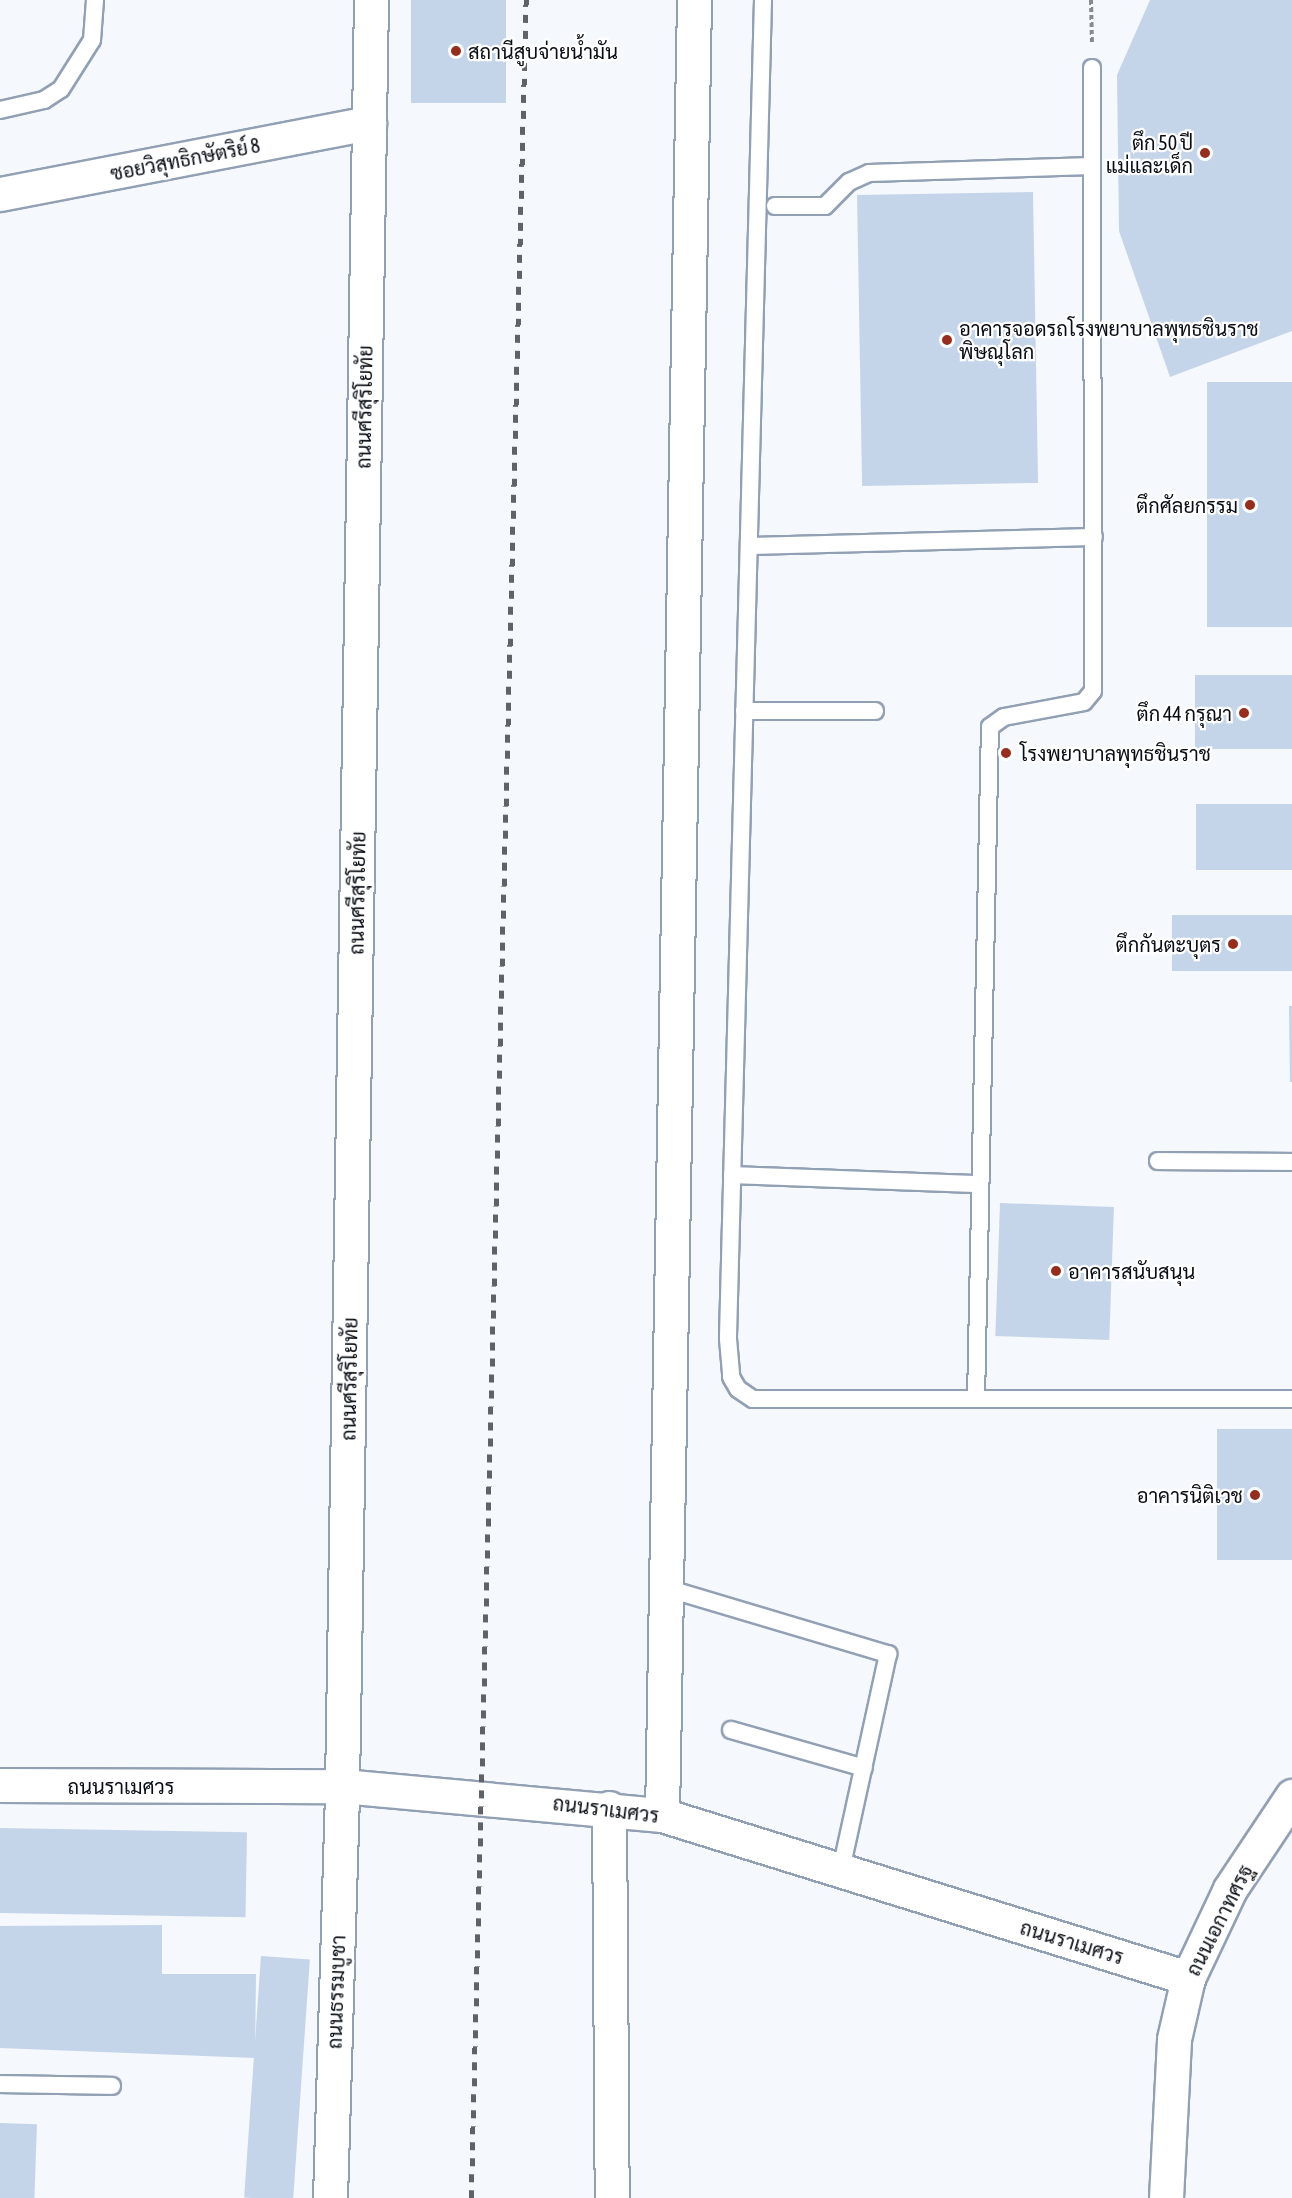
<!DOCTYPE html>
<meta charset="utf-8">
<style>
body{margin:0}
#map{position:relative;width:1292px;height:2198px;overflow:hidden;background:#f5f8fc;font-family:"Asap Condensed",Sarabun,sans-serif}
div>[style]{position:absolute}
.building>*{inset:0;background:#c5d5e9;transform-origin:0 0}
.path>*{height:4px;margin-top:-2px;transform-origin:0;background:repeating-linear-gradient(90deg,#868a8f 0 4.5px,transparent 0 7.5px)}
.roads{filter:drop-shadow(2px 0 #92a0b4) drop-shadow(-2px 0 #92a0b4) drop-shadow(0 2px #92a0b4) drop-shadow(0 -2px #92a0b4)}
.lane>*{height:16px;margin:-8px;padding:0 8px;transform-origin:8px;border-radius:8px;background:#fff}
.street>*{height:33px;margin:-16.5px;padding:0 16.5px;transform-origin:16.5px;border-radius:16.5px;background:#fff}
.secondary>*{height:33px;margin:-16.5px;padding:0 16.5px;transform-origin:16.5px;border-radius:16.5px;background:#fff}
.rail>*{height:4.5px;margin-top:-2.25px;transform-origin:0;background:repeating-linear-gradient(90deg,#5f6368 0 8px,transparent 0 16px)}
.dots>*{width:16px;height:16px;translate:-50% -50%;box-sizing:border-box;border:3px solid #fff;border-radius:50%}
span{translate:-50% -50%;white-space:nowrap;text-align:center;line-height:1.15;-webkit-text-stroke:4.5px #fff;paint-order:stroke}
.poi-label{font-size:20px;color:#090e14}
.left{translate:0 -50%;text-align:left}
.right{translate:-100% -50%;text-align:right}
.street-label{font-size:20px;color:#090e14}
</style>
<div id="map">
<div class="building">
<div style="left:411px;top:0;width:95px;height:103px"></div>
<div style="clip-path:polygon(1150px 0,1292px 0,1292px 331px,1170px 377px,1119px 231px,1117px 75px)"></div>
<div style="left:1033px;top:192px;width:291px;height:176px;rotate:89deg"></div>
<div style="left:1207px;top:382px;width:85px;height:245px"></div>
<div style="left:1292px;top:675px;width:74px;height:97px;rotate:90deg"></div>
<div style="left:1292px;top:804px;width:66px;height:96px;rotate:90deg"></div>
<div style="left:1292px;top:915px;width:56px;height:120px;rotate:90deg"></div>
<div style="clip-path:polygon(1289px 1006px,1292px 1006px,1292px 1082px,1290px 1082px)"></div>
<div style="left:1000px;top:1203px;width:114px;height:133px;rotate:2deg"></div>
<div style="left:1292px;top:1429px;width:131px;height:75px;rotate:90deg"></div>
<div style="left:0;top:1828px;width:247px;height:85px;rotate:1deg"></div>
<div style="clip-path:polygon(162px 1925px,162px 1974px,256px 1974px,255px 2058px,0 2048px,0 1926px)"></div>
<div style="left:261px;top:1956px;width:49px;height:242px;rotate:4deg"></div>
<div style="left:0;top:2123px;width:37px;height:75px;rotate:2deg"></div>
</div>
<div class="path">
<div style="left:1091px;top:0;width:44px;rotate:88.7deg"></div>
</div>
<div class="roads">
<div class="lane">
<div style="left:763px;top:0;width:1339px;rotate:91.5deg"></div>
<div style="left:728px;top:1339px;width:38px;rotate:85deg"></div>
<div style="left:731px;top:1377px;width:14px;rotate:60deg"></div>
<div style="left:738px;top:1389px;width:18px;rotate:34deg"></div>
<div style="left:753px;top:1399px;width:539px"></div>
<div style="left:0;top:110px;width:45px;rotate:-12.8deg"></div>
<div style="left:44px;top:100px;width:20px;rotate:-33deg"></div>
<div style="left:61px;top:89px;width:58px;rotate:-57.7deg"></div>
<div style="left:92px;top:40px;width:40px;rotate:-85.7deg"></div>
<div style="left:775px;top:206px;width:50px"></div>
<div style="left:825px;top:206px;width:34px;rotate:-45deg"></div>
<div style="left:849px;top:182px;width:22px;rotate:-24deg"></div>
<div style="left:869px;top:173px;width:223px;rotate:-1.8deg"></div>
<div style="left:749px;top:546px;width:345px;rotate:-1.5deg"></div>
<div style="left:744px;top:711px;width:131px"></div>
<div style="left:1158px;top:1161px;width:134px;rotate:0.4deg"></div>
<div style="left:732px;top:1175px;width:248px;rotate:2.1deg"></div>
<div style="left:976px;top:1399px;width:672px;rotate:-88.81deg"></div>
<div style="left:990px;top:727px;width:17px;rotate:-36deg"></div>
<div style="left:1004px;top:717px;width:81px;rotate:-10.6deg"></div>
<div style="left:1084px;top:702px;width:14px;rotate:-51deg"></div>
<div style="left:1093px;top:691px;width:623px;rotate:-90.09deg"></div>
<div style="left:666px;top:1588px;width:232px;rotate:16.6deg"></div>
<div style="left:888px;top:1654px;width:221px;rotate:102.3deg"></div>
<div style="left:731px;top:1730px;width:138px;rotate:15.9deg"></div>
<div style="left:0;top:2084px;width:112px;rotate:1deg"></div>
</div>
<div class="street">
<div style="left:0;top:194px;width:376px;rotate:-10.9deg"></div>
</div>
<div class="secondary">
<div style="left:0;top:1785px;width:342px;rotate:0.2deg"></div>
<div style="left:342px;top:1786px;width:321px;rotate:5.2deg"></div>
<div style="left:662px;top:1815px;width:551px;rotate:17.22deg"></div>
<div style="left:609px;top:1808px;width:390px;rotate:89.6deg"></div>
<div style="left:662px;top:1815px;width:1815px;rotate:-88.99deg"></div>
<div style="left:330px;top:2198px;width:412px;rotate:-88.3deg"></div>
<div style="left:342px;top:1786px;width:1786px;rotate:-89.07deg"></div>
<div style="left:1166px;top:2198px;width:159px;rotate:-87.1deg"></div>
<div style="left:1174px;top:2039px;width:63px;rotate:-77.1deg"></div>
<div style="left:1188px;top:1978px;width:98px;rotate:-64.7deg"></div>
<div style="left:1230px;top:1889px;width:112px;rotate:-56.3deg"></div>
</div>
</div>
<div class="rail">
<div style="left:471px;top:2198px;width:2199px;rotate:-88.57deg"></div>
</div>
<div class="dots">
<div style="left:456px;top:51px;background:#972d1c"></div>
<div style="left:1205px;top:153px;background:#972d1c"></div>
<div style="left:947px;top:340px;background:#972d1c"></div>
<div style="left:1250px;top:505px;background:#972d1c"></div>
<div style="left:1244px;top:713px;background:#972d1c"></div>
<div style="left:1006px;top:753px;background:#972d1c"></div>
<div style="left:1233px;top:944px;background:#972d1c"></div>
<div style="left:1056px;top:1271px;background:#972d1c"></div>
<div style="left:1255px;top:1495px;background:#972d1c"></div>
</div>
<div class="poi-label">
<span class="left" style="left:468px;top:51px">สถานีสูบจ่ายน้ำมัน</span>
<span class="right" style="left:1193px;top:154px">ตึก 50 ปี<br>แม่และเด็ก</span>
<span class="left" style="left:959px;top:340px">อาคารจอดรถโรงพยาบาลพุทธชินราช<br>พิษณุโลก</span>
<span class="right" style="left:1238px;top:505px">ตึกศัลยกรรม</span>
<span class="right" style="left:1232px;top:713px">ตึก 44 กรุณา</span>
<span class="left" style="left:1020px;top:753px">โรงพยาบาลพุทธชินราช</span>
<span class="right" style="left:1221px;top:944px">ตึกกันตะบุตร</span>
<span class="left" style="left:1068px;top:1271px">อาคารสนับสนุน</span>
<span class="right" style="left:1243px;top:1495px">อาคารนิติเวช</span>
</div>
<div class="street-label">
<span style="left:185px;top:159px;rotate:-11deg">ซอยวิสุทธิกษัตริย์ 8</span>
<span style="left:364px;top:407px;rotate:-89deg">ถนนศรีสุริโยทัย</span>
<span style="left:357px;top:893px;rotate:-89deg">ถนนศรีสุริโยทัย</span>
<span style="left:349px;top:1379px;rotate:-89deg">ถนนศรีสุริโยทัย</span>
<span style="left:121px;top:1786px">ถนนราเมศวร</span>
<span style="left:606px;top:1809px;rotate:7deg">ถนนราเมศวร</span>
<span style="left:1219px;top:1920px;rotate:-63deg">ถนนเอกาทศรฐ</span>
<span style="left:1072px;top:1942px;rotate:17deg">ถนนราเมศวร</span>
<span style="left:336px;top:1992px;rotate:-88deg">ถนนธรรมบูชา</span>
</div>
</div>
